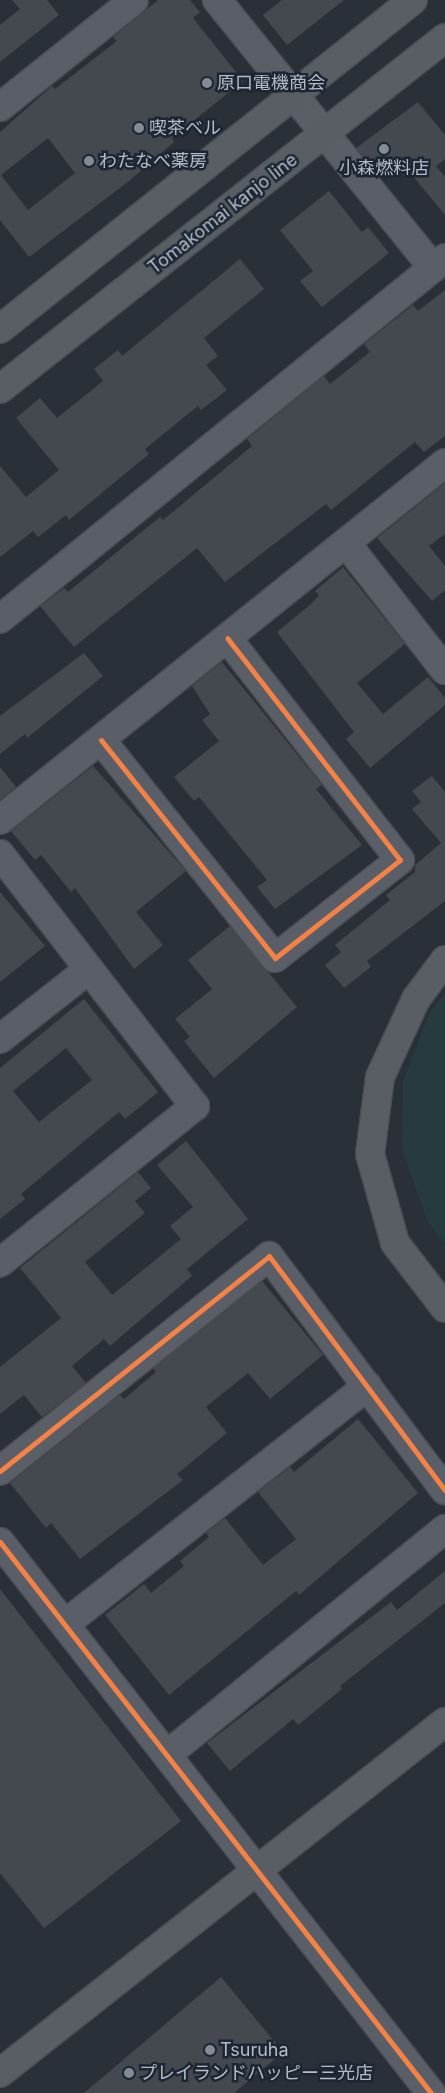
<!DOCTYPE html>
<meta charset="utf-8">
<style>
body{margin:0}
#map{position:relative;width:445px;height:2093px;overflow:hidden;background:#2a3038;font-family:Inter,"Noto Sans JP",sans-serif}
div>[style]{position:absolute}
.green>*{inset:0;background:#273a3e}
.building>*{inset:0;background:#444950}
.roads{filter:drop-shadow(1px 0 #484c53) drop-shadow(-1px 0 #484c53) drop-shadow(0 1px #484c53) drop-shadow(0 -1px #484c53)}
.street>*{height:28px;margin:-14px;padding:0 14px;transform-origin:14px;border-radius:14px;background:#5a5e66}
.secondary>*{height:28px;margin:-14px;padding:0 14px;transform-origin:14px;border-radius:14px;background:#595d64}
.cycleway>*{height:5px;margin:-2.5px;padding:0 2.5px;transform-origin:2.5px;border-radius:2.5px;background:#f48246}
.dots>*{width:14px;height:14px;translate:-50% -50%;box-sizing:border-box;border:2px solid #1d2633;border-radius:50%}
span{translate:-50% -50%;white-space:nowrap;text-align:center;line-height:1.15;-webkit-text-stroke:5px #1d2633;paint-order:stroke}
.poi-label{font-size:18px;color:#b4bcc9}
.left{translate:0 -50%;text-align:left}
.street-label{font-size:18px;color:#b4bcc9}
</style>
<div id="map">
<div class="green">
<div style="clip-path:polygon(445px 993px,445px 1244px,428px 1223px,402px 1149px,403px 1081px,429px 1014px)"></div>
</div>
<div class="building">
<div style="clip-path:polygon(12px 0,47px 0,59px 15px,0 62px,0 25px,20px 9px)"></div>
<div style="clip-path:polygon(evenodd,158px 0,190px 0,200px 12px,193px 18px,243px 81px,172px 138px,174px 142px,129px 181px,29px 257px,0 220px,0 132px,52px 86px,55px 89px,117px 41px,113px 37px,158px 0,48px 138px,75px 173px,28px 210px,1px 175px,48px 138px)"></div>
<div style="clip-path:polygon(282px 0,344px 0,287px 45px,263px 15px)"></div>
<div style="clip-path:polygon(418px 102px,445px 135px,445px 159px,436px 166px,445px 177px,445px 215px,399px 159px,379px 176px,356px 148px)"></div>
<div style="clip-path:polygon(329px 191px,362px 232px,368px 227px,389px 253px,322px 307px,300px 281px,313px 271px,280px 230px)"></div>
<div style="clip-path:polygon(240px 259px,264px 289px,204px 338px,218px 356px,206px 365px,227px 390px,201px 410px,198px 406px,145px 449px,149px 454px,69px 520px,66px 515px,38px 537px,33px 531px,0 557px,0 466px,26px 497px,59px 470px,16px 418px,40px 398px,57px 418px,103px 381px,94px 369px,118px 350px,122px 356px)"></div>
<div style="clip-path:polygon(445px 290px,445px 436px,424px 452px,415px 442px,331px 510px,326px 504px,225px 582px,197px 548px,74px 647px,40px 606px,64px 588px,68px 592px,160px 517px,163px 520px,252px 446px,247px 439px,324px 376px,330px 384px,370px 352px,364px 344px,413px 305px,418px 311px)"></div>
<div style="clip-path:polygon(445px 483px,445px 534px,429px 546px,445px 566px,445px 590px,432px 601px,377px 538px)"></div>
<div style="clip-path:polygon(343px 567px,405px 644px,357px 683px,383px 714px,428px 677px,445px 698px,445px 705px,370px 768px,346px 739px,354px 732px,277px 632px,310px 605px,319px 595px,315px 591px)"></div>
<div style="clip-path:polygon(84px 653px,103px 676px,27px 738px,25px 734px,0 754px,0 716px)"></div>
<div style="clip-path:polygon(222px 662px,322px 785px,316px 789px,362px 845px,275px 909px,257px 887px,267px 880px,199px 797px,194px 801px,174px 777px,219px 741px,202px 720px,210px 714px,192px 686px)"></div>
<div style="clip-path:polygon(93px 766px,186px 871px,136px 912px,163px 945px,134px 969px,75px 888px,71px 892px,41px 855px,35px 860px,11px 831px)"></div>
<div style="clip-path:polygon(0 767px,16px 787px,0 800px)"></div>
<div style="clip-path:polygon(432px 776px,445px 792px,445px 901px,367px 961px,371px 967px,344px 988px,325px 965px,341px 952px,335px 945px,390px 900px,386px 895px,415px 872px,415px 865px,441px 843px,412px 809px,421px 802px,412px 791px)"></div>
<div style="clip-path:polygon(0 892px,45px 946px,0 982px)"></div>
<div style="clip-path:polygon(230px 926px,297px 1007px,214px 1078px,184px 1041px,190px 1037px,175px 1019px,212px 989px,188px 960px)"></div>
<div style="clip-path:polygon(evenodd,84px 999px,158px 1092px,125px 1119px,119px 1112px,21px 1194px,25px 1199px,0 1219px,0 1068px,84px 999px,66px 1048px,92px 1080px,39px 1122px,13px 1091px,66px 1048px)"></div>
<div style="clip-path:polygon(186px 1141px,248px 1219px,187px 1269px,192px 1276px,132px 1327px,110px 1346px,104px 1339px,72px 1366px,86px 1383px,42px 1417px,24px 1395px,0 1414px,0 1367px,61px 1318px,20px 1268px,138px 1172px,151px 1188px,135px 1201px,145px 1213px,85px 1262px,112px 1295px,181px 1239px,170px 1226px,193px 1207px,157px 1165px)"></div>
<div style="clip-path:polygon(262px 1281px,323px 1355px,270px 1399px,248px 1373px,206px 1407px,227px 1433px,177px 1474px,183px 1480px,80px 1559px,51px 1523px,46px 1528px,10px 1483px,120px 1395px,124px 1399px,156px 1372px,153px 1368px)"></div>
<div style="clip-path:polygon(358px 1419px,418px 1493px,299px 1595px,296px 1591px,169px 1695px,105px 1615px,144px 1584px,151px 1593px,184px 1566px,180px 1561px,209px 1537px,206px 1533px,225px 1518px,263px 1565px,296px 1539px,258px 1492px,290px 1467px,294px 1472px)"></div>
<div style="clip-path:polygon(445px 1571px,445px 1603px,340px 1686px,342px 1689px,298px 1725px,293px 1719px,230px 1771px,207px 1743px,391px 1602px,397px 1610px)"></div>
<div style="clip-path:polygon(0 1589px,181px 1821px,44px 1928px,0 1873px)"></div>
<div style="clip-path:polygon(221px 1977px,283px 2052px,234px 2093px,84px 2093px)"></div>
</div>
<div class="roads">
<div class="street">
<div style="left:217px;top:0;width:344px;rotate:51.1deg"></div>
<div style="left:0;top:107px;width:171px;rotate:-38.6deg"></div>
<div style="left:346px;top:543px;width:161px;rotate:52.1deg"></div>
<div style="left:0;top:619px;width:573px;rotate:-39.05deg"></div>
<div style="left:101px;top:740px;width:279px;rotate:51.4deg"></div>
<div style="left:275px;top:958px;width:159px;rotate:-38.1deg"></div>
<div style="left:400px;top:860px;width:281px;rotate:-127.9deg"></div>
<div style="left:0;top:820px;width:571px;rotate:-38.74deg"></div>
<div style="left:0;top:854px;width:319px;rotate:52.3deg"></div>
<div style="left:195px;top:1106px;width:250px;rotate:141.2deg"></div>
<div style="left:0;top:1039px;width:112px;rotate:-38.1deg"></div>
<div style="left:0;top:1471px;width:344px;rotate:-38.6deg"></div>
<div style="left:269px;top:1256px;width:293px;rotate:53.1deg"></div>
<div style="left:0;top:1542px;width:700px;rotate:51.97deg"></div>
<div style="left:65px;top:1624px;width:385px;rotate:-38.2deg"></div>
<div style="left:168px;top:1754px;width:357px;rotate:-39.1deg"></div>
</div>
<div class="secondary">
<div style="left:0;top:329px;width:528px;rotate:-38.54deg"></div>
<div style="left:0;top:389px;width:567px;rotate:-38.27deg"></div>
<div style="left:445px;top:960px;width:49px;rotate:126.6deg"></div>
<div style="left:416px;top:999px;width:86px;rotate:114.8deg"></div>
<div style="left:380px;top:1077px;width:78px;rotate:97.4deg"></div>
<div style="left:370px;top:1154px;width:92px;rotate:74.3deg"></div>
<div style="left:395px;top:1243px;width:82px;rotate:52.4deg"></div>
<div style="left:0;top:2073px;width:567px;rotate:-38.27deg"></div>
</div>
</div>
<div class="cycleway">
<div style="left:101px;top:740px;width:279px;rotate:51.4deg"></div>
<div style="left:275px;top:958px;width:159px;rotate:-38.1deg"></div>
<div style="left:400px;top:860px;width:281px;rotate:-127.9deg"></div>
<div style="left:0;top:1471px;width:344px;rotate:-38.6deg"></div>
<div style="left:269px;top:1256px;width:293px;rotate:53.1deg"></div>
<div style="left:0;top:1542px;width:700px;rotate:51.97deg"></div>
</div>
<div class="dots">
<div style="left:207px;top:83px;background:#848b96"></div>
<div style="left:139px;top:128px;background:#848b96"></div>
<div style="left:384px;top:149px;background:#848b96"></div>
<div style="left:89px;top:161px;background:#848b96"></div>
<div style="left:210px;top:2050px;background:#848b96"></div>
<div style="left:129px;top:2073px;background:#848b96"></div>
</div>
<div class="poi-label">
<span class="left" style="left:217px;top:83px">原口電機商会</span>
<span class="left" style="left:149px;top:128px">喫茶ベル</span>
<span class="left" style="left:99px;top:161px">わたなべ薬房</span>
<span style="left:384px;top:168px">小森燃料店</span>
<span class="left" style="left:220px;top:2050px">Tsuruha</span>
<span class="left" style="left:139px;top:2073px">プレイランドハッピー三光店</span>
</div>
<div class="street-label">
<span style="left:223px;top:214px;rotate:-38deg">Tomakomai kanjo line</span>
</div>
</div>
